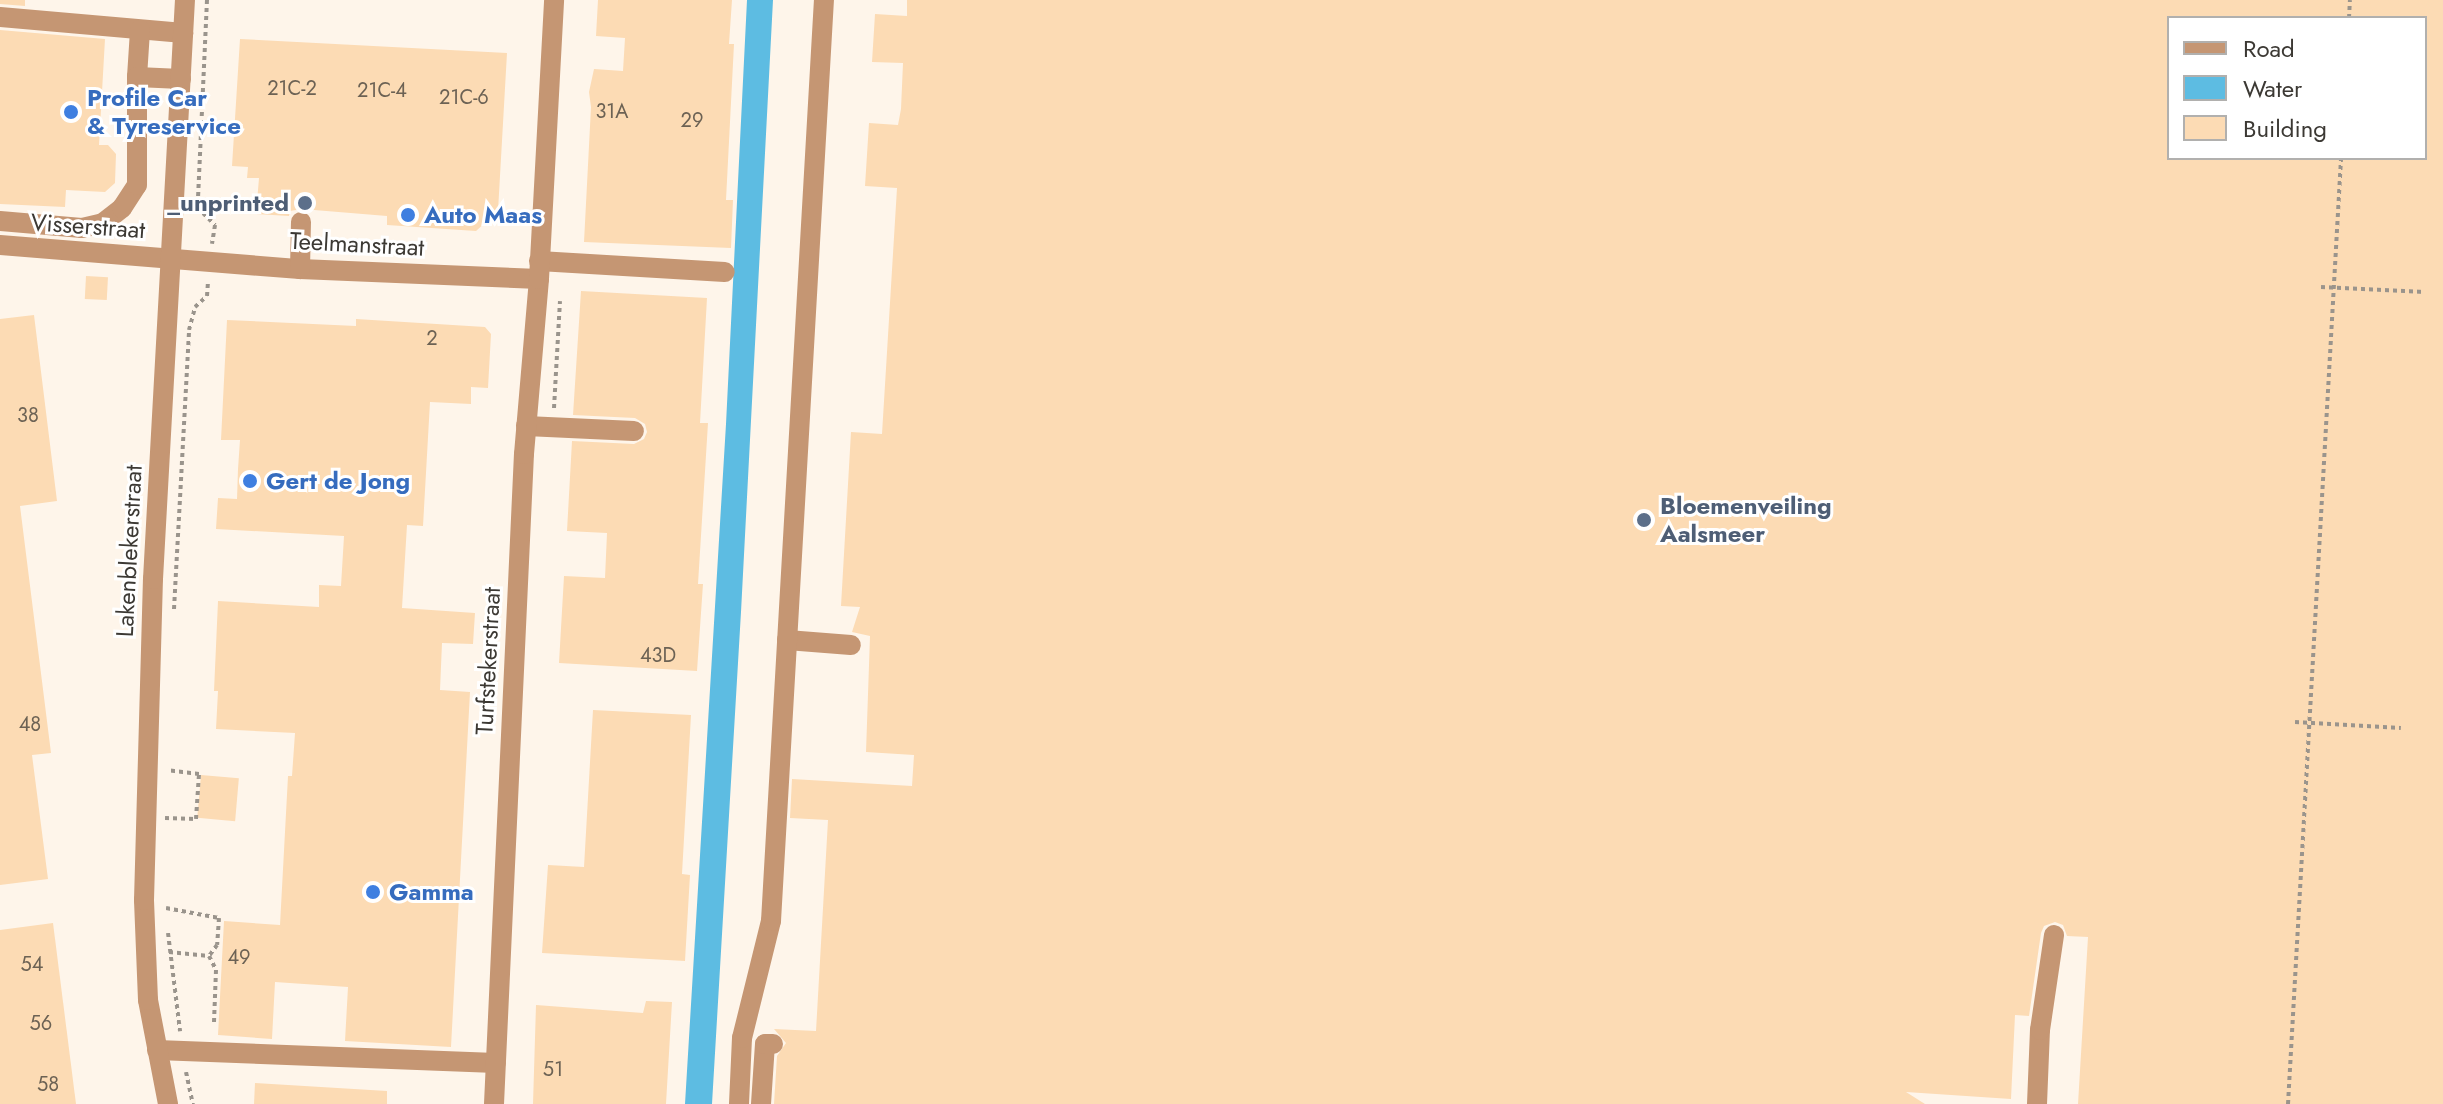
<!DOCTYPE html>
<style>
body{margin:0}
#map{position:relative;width:2443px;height:1104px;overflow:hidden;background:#fef5ea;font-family:Jost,sans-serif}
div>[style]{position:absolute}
.water>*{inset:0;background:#5dbce2}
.building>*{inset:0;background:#fcdbb4;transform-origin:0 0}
.path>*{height:4px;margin-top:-2px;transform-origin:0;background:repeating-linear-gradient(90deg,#9a948c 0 4px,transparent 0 8px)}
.minor>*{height:20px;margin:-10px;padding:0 10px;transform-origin:10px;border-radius:10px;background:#c59673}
.dots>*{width:22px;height:22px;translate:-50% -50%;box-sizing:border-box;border:4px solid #fff;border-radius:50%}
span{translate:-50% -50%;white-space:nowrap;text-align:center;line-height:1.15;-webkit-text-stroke:6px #fff;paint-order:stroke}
.number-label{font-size:20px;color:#6c6254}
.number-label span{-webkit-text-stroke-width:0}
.shop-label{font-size:24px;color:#366cbe;font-weight:700}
.left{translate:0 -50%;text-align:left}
.service-label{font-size:24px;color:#4e5e75;font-weight:700}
.right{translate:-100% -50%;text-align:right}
.street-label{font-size:24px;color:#3c3934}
.legend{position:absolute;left:2167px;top:16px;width:260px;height:144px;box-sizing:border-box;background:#fff;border:2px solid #b1b0ae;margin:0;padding:10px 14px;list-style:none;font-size:24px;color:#3c3934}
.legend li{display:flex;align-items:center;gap:16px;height:40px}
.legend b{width:40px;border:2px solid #b1b0ae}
</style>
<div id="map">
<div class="water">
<div style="clip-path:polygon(747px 0,773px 0,741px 612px,712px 1104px,685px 1104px,726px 424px)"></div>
</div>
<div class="building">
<div style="clip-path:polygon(0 0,25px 0,25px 6px,0 4px)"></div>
<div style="clip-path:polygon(598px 0,732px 0,729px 44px,734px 44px,726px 200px,733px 200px,731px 248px,584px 242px,591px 107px,589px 92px,594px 69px,623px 71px,625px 38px,596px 36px)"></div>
<div style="clip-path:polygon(evenodd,907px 0,2443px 0,2443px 1104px,2078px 1104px,2088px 937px,2067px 936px,2063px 925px,2055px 922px,2044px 926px,2041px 933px,2029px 1016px,2015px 1015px,2011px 1099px,1906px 1092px,1925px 1104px,774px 1104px,777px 1056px,786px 1043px,774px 1029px,816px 1031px,828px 820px,790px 818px,792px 779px,912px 786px,914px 755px,866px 752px,870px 636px,852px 632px,860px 607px,841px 606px,851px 432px,882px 434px,897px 188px,865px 186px,869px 123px,898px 125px,901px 109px,903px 63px,872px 62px,875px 14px,907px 16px,907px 0,2169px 18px,2425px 18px,2425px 158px,2169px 158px,2169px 18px)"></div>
<div style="clip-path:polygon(0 30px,105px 39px,99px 145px,108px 145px,116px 154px,115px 183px,105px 192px,66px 190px,65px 207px,0 204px)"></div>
<div style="clip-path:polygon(240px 39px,507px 53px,498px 211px,476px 231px,387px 225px,387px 216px,302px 209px,290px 211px,289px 216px,256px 214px,259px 178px,247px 178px,248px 167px,232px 166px)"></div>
<div style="left:86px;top:276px;width:22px;height:23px;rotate:3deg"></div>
<div style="clip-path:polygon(581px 291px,707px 298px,700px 423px,708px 423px,698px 584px,703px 584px,697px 671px,559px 663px,564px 576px,605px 578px,607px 533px,567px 531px,572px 441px,634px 444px,644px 439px,647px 432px,645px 424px,635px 418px,573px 415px)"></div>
<div style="clip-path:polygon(34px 315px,57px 501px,20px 506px,51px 753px,32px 755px,48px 879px,0 885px,0 319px)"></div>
<div style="clip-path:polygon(356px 319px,485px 327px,491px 334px,488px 388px,471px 387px,471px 404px,430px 402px,423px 526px,407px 525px,402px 608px,475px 613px,473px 644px,442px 643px,440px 690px,470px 692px,451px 1047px,345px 1041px,348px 987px,275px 982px,272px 1039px,218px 1035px,224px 921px,280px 925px,288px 776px,292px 776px,295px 733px,216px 729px,218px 691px,214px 691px,218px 601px,319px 607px,319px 585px,341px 586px,344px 536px,216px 529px,218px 498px,237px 499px,238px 469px,240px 440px,221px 440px,227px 320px,356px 326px)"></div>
<div style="clip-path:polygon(593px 710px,691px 715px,682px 874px,690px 875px,685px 961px,542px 953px,548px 865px,584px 867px)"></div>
<div style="left:201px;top:775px;width:38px;height:43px;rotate:5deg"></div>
<div style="clip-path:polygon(53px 923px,76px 1104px,0 1104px,0 930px)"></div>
<div style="clip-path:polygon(646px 1001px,672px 1002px,666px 1104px,533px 1104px,536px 1005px,643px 1013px)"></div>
<div style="clip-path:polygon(255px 1083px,387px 1091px,387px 1104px,254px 1104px)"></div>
</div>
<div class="path">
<div style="left:207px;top:0;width:197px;rotate:92.6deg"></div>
<div style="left:198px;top:197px;width:17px;rotate:73deg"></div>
<div style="left:203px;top:213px;width:17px;rotate:45deg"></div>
<div style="left:215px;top:225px;width:19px;rotate:99deg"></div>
<div style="left:2349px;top:18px;width:18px;rotate:-87deg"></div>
<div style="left:2321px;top:287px;width:104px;rotate:2.8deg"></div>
<div style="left:554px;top:408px;width:107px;rotate:-86.8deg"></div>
<div style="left:174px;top:609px;width:279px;rotate:-86.9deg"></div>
<div style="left:189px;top:330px;width:24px;rotate:-75deg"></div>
<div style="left:195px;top:307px;width:16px;rotate:-43deg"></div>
<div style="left:207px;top:296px;width:16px;rotate:-86deg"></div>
<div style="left:2295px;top:722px;width:106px;rotate:3.2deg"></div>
<div style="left:165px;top:818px;width:31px;rotate:2deg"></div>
<div style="left:196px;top:819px;width:45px;rotate:-86.2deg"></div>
<div style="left:199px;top:774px;width:31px;rotate:-173deg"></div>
<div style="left:166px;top:908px;width:54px;rotate:10.7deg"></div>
<div style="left:219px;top:918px;width:27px;rotate:94deg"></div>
<div style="left:217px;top:945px;width:14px;rotate:126deg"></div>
<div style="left:168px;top:933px;width:99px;rotate:83deg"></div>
<div style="left:169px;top:952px;width:40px;rotate:5.7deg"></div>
<div style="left:209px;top:956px;width:16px;rotate:63deg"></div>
<div style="left:216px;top:970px;width:52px;rotate:92.2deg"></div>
<div style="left:186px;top:1072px;width:33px;rotate:78deg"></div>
<div style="left:2288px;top:1104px;width:947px;rotate:-86.79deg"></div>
</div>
<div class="minor">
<div style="left:0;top:17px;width:184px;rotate:5deg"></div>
<div style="left:137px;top:77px;width:47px;rotate:-86.3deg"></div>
<div style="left:0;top:221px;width:82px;rotate:4.9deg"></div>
<div style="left:82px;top:228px;width:22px;rotate:-13deg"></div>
<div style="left:103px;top:223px;width:24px;rotate:-38deg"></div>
<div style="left:122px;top:208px;width:27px;rotate:-57deg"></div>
<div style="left:137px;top:185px;width:108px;rotate:-90deg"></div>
<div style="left:137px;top:77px;width:44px;rotate:2.6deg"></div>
<div style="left:0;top:245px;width:301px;rotate:4.6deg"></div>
<div style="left:300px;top:269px;width:239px;rotate:2.4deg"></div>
<div style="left:539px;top:261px;width:186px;rotate:3.4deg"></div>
<div style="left:300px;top:269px;width:47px;rotate:-88.8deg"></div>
<div style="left:526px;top:426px;width:108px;rotate:2.7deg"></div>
<div style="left:787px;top:640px;width:64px;rotate:4.5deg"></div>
<div style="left:157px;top:1050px;width:339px;rotate:2.2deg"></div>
<div style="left:168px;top:1104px;width:106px;rotate:-100.9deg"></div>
<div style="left:148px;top:1000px;width:100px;rotate:-92.3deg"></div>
<div style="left:144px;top:900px;width:321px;rotate:-88.4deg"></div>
<div style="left:153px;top:579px;width:580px;rotate:-86.84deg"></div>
<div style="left:494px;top:1104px;width:651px;rotate:-87.36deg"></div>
<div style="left:524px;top:454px;width:176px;rotate:-85.1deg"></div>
<div style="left:539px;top:279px;width:279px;rotate:-86.9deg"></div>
<div style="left:739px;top:1104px;width:66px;rotate:-87.4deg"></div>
<div style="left:742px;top:1038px;width:121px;rotate:-76.1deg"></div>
<div style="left:771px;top:921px;width:923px;rotate:-86.71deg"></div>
<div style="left:761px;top:1104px;width:60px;rotate:-86.2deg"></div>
<div style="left:765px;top:1044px;width:8px"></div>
<div style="left:2037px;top:1104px;width:74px;rotate:-87.7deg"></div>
<div style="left:2040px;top:1030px;width:96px;rotate:-81.6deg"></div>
</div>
<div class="dots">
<div style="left:71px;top:112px;background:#3f7fe0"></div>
<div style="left:305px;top:203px;background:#5c6f8a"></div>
<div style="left:408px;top:215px;background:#3f7fe0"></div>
<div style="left:250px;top:481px;background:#3f7fe0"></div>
<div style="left:1644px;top:520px;background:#5c6f8a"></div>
<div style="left:373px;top:892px;background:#3f7fe0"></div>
</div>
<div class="number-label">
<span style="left:292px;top:88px">21C-2</span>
<span style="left:382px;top:90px">21C-4</span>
<span style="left:464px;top:97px">21C-6</span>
<span style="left:612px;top:111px">31A</span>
<span style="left:692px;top:120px">29</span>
<span style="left:432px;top:338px">2</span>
<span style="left:28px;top:415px">38</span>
<span style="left:658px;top:655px">43D</span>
<span style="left:30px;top:724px">48</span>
<span style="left:239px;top:957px">49</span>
<span style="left:32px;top:964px">54</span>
<span style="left:41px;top:1023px">56</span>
<span style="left:553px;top:1069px">51</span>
<span style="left:48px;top:1084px">58</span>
</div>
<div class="shop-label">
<span class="left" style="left:87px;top:112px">Profile Car<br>&amp; Tyreservice</span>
<span class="left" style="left:424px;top:215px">Auto Maas</span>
<span class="left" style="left:266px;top:481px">Gert de Jong</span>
<span class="left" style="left:389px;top:892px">Gamma</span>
</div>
<div class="service-label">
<span class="right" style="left:289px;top:203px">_unprinted</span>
<span class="left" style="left:1660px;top:520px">Bloemenveiling<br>Aalsmeer</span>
</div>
<div class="street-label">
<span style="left:88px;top:226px;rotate:4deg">Visserstraat</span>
<span style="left:357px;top:244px;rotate:3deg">Teelmanstraat</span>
<span style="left:129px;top:551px;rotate:-87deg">Lakenblekerstraat</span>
<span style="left:488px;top:661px;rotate:-87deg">Turfstekerstraat</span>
</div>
<ul class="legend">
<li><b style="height:10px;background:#c59673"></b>Road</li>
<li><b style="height:22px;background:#5dbce2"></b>Water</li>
<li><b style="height:22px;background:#fcdbb4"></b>Building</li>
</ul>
</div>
